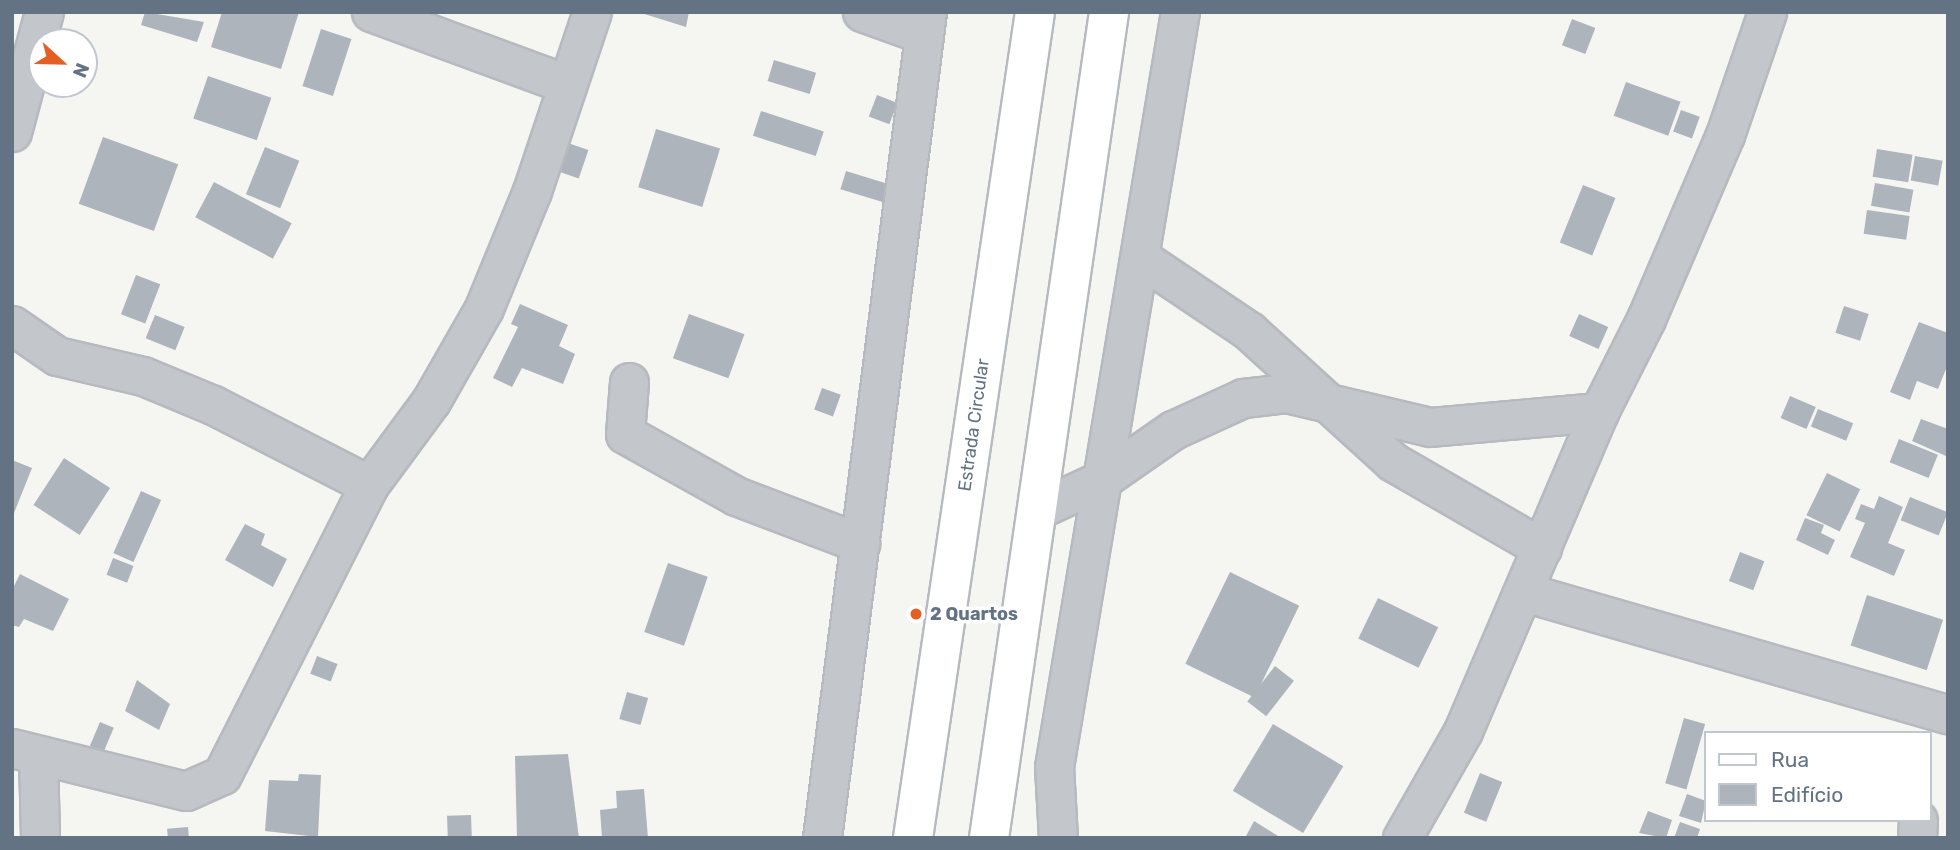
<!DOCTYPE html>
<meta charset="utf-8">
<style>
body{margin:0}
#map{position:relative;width:1960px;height:850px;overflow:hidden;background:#f5f6f2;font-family:Rubik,sans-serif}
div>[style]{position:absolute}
.building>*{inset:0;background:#aeb4bb;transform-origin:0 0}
.roads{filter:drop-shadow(2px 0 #b6babe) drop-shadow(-2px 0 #b6babe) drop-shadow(0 2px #b6babe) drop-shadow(0 -2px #b6babe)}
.minor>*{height:37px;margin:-18.5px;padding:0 18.5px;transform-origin:18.5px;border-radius:18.5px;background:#c3c6ca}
.primary>*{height:38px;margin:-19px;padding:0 19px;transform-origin:19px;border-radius:19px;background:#fff}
.dots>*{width:19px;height:19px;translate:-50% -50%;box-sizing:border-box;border:4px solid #fff;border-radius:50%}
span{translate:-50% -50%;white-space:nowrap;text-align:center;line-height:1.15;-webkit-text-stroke:7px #fff;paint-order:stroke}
.street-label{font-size:18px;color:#647384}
.poi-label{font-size:18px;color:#647384;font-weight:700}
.left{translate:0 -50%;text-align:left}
.frame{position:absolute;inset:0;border:14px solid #647384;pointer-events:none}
.legend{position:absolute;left:1704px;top:731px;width:228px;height:91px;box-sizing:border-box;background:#fff;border:2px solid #c1c7ce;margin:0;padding:9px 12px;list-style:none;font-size:21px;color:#647384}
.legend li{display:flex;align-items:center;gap:14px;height:35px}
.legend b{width:35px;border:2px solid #c1c7ce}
.north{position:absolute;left:28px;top:28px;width:70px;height:70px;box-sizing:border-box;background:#fff;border:2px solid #c1c7ce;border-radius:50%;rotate:112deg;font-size:19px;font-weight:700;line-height:28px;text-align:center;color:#647384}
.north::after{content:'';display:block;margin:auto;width:24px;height:32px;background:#e65f22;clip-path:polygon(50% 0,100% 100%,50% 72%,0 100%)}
</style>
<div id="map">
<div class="building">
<div style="clip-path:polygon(145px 12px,204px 22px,197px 42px,141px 25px)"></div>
<div style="clip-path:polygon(222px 12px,299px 12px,281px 69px,211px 47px)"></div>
<div style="clip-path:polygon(638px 12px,689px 12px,686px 27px)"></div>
<div style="left:1572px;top:19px;width:25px;height:28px;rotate:21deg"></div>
<div style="left:321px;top:29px;width:32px;height:60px;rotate:18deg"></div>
<div style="left:774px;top:60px;width:44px;height:22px;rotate:17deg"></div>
<div style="left:208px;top:76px;width:67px;height:45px;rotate:19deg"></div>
<div style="left:1626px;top:82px;width:58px;height:36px;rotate:20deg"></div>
<div style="left:877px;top:95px;width:22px;height:23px;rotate:21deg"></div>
<div style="left:1681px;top:110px;width:20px;height:23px;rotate:20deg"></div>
<div style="left:761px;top:111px;width:66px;height:26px;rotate:18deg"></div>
<div style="left:656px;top:129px;width:67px;height:61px;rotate:17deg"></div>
<div style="left:103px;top:137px;width:80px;height:71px;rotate:20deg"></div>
<div style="left:562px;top:141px;width:28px;height:30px;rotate:19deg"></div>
<div style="left:265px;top:147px;width:37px;height:51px;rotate:22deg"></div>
<div style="left:1877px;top:149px;width:36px;height:28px;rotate:9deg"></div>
<div style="left:1915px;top:156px;width:28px;height:25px;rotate:10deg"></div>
<div style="left:846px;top:171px;width:45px;height:19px;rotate:17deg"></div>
<div style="left:214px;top:182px;width:88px;height:40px;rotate:28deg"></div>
<div style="left:1875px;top:183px;width:39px;height:23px;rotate:10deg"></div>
<div style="left:1583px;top:185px;width:35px;height:62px;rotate:22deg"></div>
<div style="left:1867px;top:210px;width:43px;height:24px;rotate:8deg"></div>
<div style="left:136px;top:275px;width:26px;height:42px;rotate:21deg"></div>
<div style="clip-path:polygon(520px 304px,568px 325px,559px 346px,575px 354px,563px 384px,522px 368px,512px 387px,493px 378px,518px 327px,511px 324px)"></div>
<div style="left:1844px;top:306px;width:26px;height:28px;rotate:18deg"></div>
<div style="left:689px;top:314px;width:59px;height:47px;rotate:20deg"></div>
<div style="left:1579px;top:314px;width:32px;height:24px;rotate:24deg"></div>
<div style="left:155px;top:315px;width:32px;height:25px;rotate:22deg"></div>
<div style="clip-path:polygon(1919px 322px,1948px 333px,1948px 364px,1938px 389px,1917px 381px,1910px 400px,1890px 392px)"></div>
<div style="left:822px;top:388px;width:20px;height:23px;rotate:20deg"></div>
<div style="left:1790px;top:396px;width:28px;height:24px;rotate:23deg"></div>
<div style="left:1818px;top:409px;width:38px;height:19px;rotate:22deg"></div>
<div style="clip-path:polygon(1921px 419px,1948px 429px,1946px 456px,1912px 441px)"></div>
<div style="left:1899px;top:439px;width:42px;height:25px;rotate:22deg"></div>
<div style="left:64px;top:458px;width:55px;height:56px;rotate:33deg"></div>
<div style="clip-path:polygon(12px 460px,32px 468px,12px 518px)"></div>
<div style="left:1827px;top:473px;width:37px;height:47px;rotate:26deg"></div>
<div style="left:141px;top:491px;width:22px;height:68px;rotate:24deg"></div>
<div style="clip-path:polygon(1879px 496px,1903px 507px,1888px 543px,1905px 550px,1894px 576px,1850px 557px,1865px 523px,1855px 519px,1861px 504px,1874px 509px)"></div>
<div style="left:1910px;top:497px;width:41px;height:25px;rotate:22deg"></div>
<div style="clip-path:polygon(1805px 518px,1824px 525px,1821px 533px,1835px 540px,1828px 555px,1796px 540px)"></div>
<div style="clip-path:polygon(245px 524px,265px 534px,261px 545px,287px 559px,273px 587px,225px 560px)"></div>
<div style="left:1740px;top:552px;width:26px;height:31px;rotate:21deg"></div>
<div style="left:113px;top:558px;width:22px;height:18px;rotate:21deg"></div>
<div style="left:668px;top:563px;width:42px;height:73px;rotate:19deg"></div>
<div style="left:1230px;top:572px;width:77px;height:102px;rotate:26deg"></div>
<div style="clip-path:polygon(20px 574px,69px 599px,53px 631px,24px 619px,19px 627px,12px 625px,12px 590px)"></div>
<div style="left:1867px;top:595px;width:80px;height:53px;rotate:18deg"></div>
<div style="left:1378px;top:598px;width:67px;height:45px;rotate:26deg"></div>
<div style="left:317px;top:656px;width:22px;height:19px;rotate:21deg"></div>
<div style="left:1275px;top:666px;width:24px;height:45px;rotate:38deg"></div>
<div style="clip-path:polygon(137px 680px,170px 704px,159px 730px,125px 711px)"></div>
<div style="left:627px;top:692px;width:22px;height:28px;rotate:16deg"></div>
<div style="left:1684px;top:718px;width:22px;height:68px;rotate:16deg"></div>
<div style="left:100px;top:722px;width:15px;height:26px;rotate:23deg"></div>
<div style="left:1273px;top:724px;width:82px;height:78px;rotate:31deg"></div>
<div style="clip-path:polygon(568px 754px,579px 838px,517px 838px,515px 756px)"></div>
<div style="left:1480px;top:773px;width:24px;height:43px;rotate:22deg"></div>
<div style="clip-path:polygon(299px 774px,321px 775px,318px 837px,265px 831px,269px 780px,298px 781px)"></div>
<div style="clip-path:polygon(644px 789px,648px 838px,602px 838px,600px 810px,617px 808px,616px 791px)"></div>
<div style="clip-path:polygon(1687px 794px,1706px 801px,1701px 823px,1679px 816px)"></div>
<div style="clip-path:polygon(1648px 811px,1672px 820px,1666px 838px,1639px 833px)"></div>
<div style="left:471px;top:815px;width:23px;height:24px;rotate:88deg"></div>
<div style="clip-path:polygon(1254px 821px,1278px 836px,1277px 838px,1245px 838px)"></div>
<div style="clip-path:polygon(1680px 822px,1700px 829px,1697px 838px,1674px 838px)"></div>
<div style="left:188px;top:827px;width:11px;height:21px;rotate:85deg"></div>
</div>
<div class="roads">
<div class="minor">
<div style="left:371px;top:12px;width:209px;rotate:20.2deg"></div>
<div style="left:862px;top:12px;width:65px;rotate:19.8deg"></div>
<div style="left:12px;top:132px;width:124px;rotate:-75.1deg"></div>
<div style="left:1142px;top:259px;width:129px;rotate:33.9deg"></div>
<div style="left:1249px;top:331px;width:195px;rotate:42.3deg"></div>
<div style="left:1393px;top:462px;width:172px;rotate:30deg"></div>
<div style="left:12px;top:325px;width:55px;rotate:34.6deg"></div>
<div style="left:57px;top:356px;width:88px;rotate:13.1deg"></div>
<div style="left:143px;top:376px;width:76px;rotate:22.5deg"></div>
<div style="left:213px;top:405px;width:175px;rotate:27.1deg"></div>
<div style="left:629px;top:382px;width:52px;rotate:94.4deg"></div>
<div style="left:625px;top:434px;width:127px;rotate:29.2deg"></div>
<div style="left:736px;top:496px;width:133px;rotate:20.8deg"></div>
<div style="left:1037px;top:510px;width:71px;rotate:-25.1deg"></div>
<div style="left:1101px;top:480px;width:88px;rotate:-34.8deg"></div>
<div style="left:1173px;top:430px;width:77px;rotate:-24.6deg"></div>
<div style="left:1243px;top:398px;width:43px;rotate:-6.6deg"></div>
<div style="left:1286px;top:393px;width:148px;rotate:13.3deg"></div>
<div style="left:1430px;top:427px;width:170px;rotate:-5.1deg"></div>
<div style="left:1524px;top:592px;width:441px;rotate:16.1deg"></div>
<div style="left:12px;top:748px;width:179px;rotate:13.9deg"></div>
<div style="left:186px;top:791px;width:39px;rotate:-24deg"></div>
<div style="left:222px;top:775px;width:325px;rotate:-63.1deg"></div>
<div style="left:369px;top:485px;width:104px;rotate:-53.6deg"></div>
<div style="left:431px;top:401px;width:107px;rotate:-60.3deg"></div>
<div style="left:484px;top:308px;width:126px;rotate:-67.7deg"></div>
<div style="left:532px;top:191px;width:189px;rotate:-71.5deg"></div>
<div style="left:38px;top:755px;width:83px;rotate:88.6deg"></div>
<div style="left:822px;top:838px;width:833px;rotate:-82.76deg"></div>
<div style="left:1058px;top:838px;width:71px;rotate:-93.2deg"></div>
<div style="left:1054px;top:767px;width:765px;rotate:-80.53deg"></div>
<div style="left:1402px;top:838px;width:123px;rotate:-60.3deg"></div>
<div style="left:1463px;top:731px;width:347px;rotate:-66.9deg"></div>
<div style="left:1599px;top:412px;width:104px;rotate:-63.2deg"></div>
<div style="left:1646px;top:319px;width:200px;rotate:-66.8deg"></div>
<div style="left:1725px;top:135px;width:130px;rotate:-71.1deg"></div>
<div style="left:1917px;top:838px;width:18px;rotate:-87deg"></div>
</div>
<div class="primary">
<div style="left:913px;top:838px;width:835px;rotate:-81.6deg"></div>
<div style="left:989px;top:838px;width:835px;rotate:-81.73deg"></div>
</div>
</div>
<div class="dots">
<div style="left:916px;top:614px;background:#e65f22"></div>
</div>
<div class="street-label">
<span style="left:974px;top:425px;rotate:-82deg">Estrada Circular</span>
</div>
<div class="poi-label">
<span class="left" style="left:930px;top:614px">2 Quartos</span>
</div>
<div class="frame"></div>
<ul class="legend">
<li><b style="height:9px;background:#fff"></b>Rua</li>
<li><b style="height:19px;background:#aeb4bb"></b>Edifício</li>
</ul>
<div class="north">N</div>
</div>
